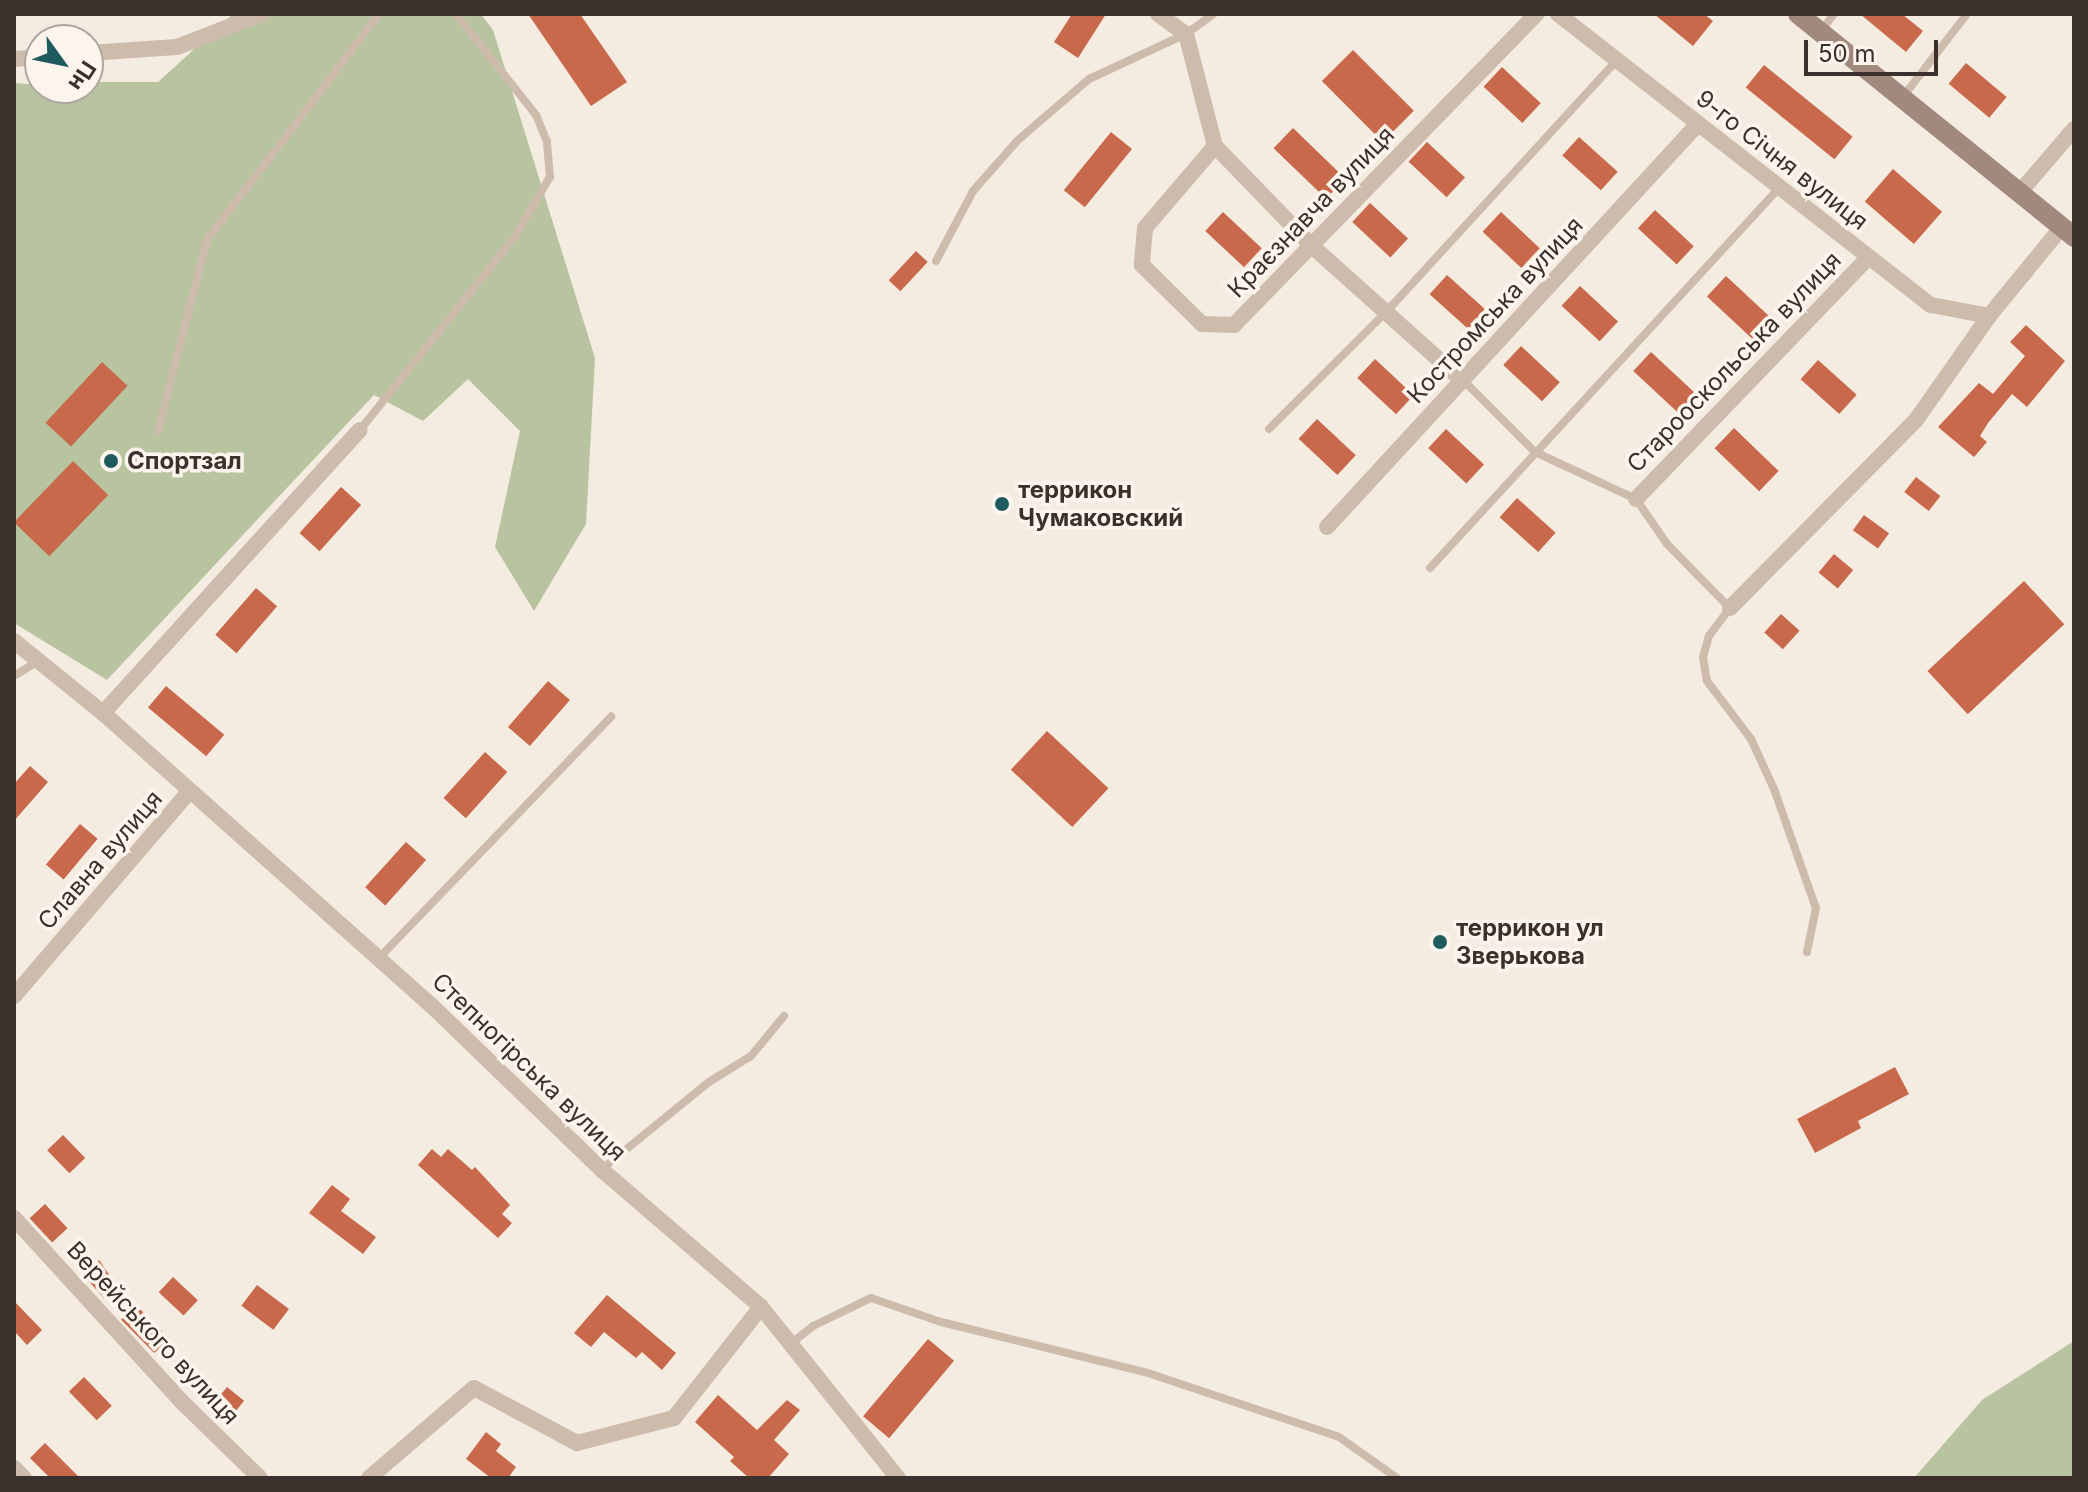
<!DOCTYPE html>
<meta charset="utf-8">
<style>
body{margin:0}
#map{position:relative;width:2088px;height:1492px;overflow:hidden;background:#f4ebe1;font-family:Inter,sans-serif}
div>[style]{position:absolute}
.green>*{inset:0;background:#b8c4a0}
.building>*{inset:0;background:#c8694b;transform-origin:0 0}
.lane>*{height:8px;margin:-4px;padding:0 4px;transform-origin:4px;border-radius:4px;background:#cdbbac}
.street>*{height:16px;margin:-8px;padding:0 8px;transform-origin:8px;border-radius:8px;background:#cdbbac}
.secondary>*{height:20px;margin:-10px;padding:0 10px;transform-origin:10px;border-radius:10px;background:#a18a7d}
.dots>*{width:22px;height:22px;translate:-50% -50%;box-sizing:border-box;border:4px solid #fbf5ee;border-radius:50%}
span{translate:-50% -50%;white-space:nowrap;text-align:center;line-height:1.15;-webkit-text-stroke:7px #fbf5ee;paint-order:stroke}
.street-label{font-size:24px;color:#3b302b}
.poi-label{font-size:24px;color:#3b302b;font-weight:700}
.left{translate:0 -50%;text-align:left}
.frame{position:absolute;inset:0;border:16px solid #3b302b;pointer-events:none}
.north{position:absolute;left:24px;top:24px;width:80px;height:80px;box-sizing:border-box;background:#fbf5ee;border:2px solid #aea6a0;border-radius:50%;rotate:123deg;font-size:22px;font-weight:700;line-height:32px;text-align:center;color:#3b302b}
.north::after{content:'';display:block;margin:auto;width:28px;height:36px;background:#1f5a5e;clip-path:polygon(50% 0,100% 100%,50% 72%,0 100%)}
.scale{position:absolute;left:1804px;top:40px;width:134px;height:36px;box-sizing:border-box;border:4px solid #3b302b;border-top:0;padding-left:10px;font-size:24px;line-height:28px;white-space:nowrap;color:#3b302b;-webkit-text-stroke:6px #fbf5ee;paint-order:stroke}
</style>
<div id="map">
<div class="green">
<div style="clip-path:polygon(233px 14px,481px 14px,493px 30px,595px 358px,586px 524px,534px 611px,495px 547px,520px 431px,468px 379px,423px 421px,374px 395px,107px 680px,14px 623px,14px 83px,88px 88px,88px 82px,158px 82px)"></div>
<div style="clip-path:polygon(2074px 1341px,2074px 1478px,1914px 1478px,1982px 1400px)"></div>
</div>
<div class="building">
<div style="clip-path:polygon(528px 14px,580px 14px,627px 82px,591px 106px)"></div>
<div style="clip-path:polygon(1072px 14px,1106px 14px,1078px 58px,1054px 42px)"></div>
<div style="clip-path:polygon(1654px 14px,1704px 14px,1713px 21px,1693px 46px)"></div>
<div style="clip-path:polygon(1860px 14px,1902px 14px,1923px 31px,1906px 52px)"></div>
<div style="left:1353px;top:50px;width:86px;height:44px;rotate:45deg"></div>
<div style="left:1966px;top:63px;width:53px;height:27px;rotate:40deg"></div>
<div style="left:1764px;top:65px;width:114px;height:29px;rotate:39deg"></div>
<div style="left:1502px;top:67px;width:53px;height:27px;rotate:43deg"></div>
<div style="left:1293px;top:128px;width:73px;height:28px;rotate:44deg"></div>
<div style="left:1111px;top:132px;width:27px;height:75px;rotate:39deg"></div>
<div style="left:1579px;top:137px;width:52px;height:25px;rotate:42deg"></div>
<div style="left:1427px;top:142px;width:52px;height:27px;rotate:43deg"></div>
<div style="left:1893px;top:169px;width:65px;height:43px;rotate:41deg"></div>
<div style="left:1370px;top:203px;width:52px;height:26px;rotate:43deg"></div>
<div style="left:1655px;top:210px;width:53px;height:25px;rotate:43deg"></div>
<div style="left:1223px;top:212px;width:53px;height:26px;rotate:43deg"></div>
<div style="left:1501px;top:212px;width:53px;height:27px;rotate:43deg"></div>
<div style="left:916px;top:251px;width:16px;height:40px;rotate:43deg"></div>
<div style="left:1447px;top:275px;width:52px;height:26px;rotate:42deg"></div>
<div style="left:1726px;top:276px;width:62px;height:28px;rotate:43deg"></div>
<div style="left:1580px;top:286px;width:52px;height:27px;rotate:43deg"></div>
<div style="clip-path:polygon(2026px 325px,2065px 361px,2027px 407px,2012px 394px,1988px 423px,1980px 436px,1987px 442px,1974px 457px,1938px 427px,1979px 383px,1993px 394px,2025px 356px,2010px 342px)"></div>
<div style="left:1521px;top:346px;width:53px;height:26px;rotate:43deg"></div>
<div style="left:1651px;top:352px;width:62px;height:26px;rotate:43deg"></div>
<div style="left:1375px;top:359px;width:53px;height:26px;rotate:43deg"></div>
<div style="left:1818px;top:360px;width:52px;height:26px;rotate:42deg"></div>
<div style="left:102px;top:362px;width:35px;height:83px;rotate:43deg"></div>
<div style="left:1317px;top:419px;width:53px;height:27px;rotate:43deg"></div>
<div style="left:1734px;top:428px;width:62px;height:28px;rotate:44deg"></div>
<div style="left:1446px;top:429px;width:52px;height:26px;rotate:43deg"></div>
<div style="left:73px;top:461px;width:49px;height:85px;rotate:44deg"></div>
<div style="left:1916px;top:477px;width:31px;height:19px;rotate:38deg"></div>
<div style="left:341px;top:487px;width:27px;height:62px;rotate:42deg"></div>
<div style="left:1517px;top:498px;width:52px;height:26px;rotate:42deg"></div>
<div style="left:1864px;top:515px;width:31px;height:19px;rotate:36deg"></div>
<div style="left:1834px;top:554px;width:25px;height:24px;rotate:40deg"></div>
<div style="left:2024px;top:581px;width:59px;height:132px;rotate:47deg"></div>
<div style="left:256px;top:588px;width:28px;height:62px;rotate:41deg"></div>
<div style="left:1781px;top:614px;width:25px;height:25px;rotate:42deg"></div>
<div style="left:548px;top:681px;width:29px;height:61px;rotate:41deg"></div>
<div style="left:166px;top:686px;width:76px;height:28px;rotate:40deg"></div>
<div style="left:1047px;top:731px;width:84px;height:53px;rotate:43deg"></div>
<div style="left:485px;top:752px;width:30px;height:62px;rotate:42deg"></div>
<div style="clip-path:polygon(30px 766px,48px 782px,14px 821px,14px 784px)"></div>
<div style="left:80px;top:824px;width:23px;height:53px;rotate:40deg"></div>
<div style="left:406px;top:842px;width:27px;height:61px;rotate:42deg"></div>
<div style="clip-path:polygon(1895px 1067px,1909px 1094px,1858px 1121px,1861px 1128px,1815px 1153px,1797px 1119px)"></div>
<div style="left:63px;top:1135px;width:32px;height:22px;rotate:46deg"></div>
<div style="clip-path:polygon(432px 1149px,441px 1157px,448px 1149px,472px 1170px,475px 1167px,510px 1205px,502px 1214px,512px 1223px,498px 1238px,418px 1165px)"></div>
<div style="clip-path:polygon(332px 1185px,350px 1199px,341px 1211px,376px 1237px,363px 1254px,309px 1213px)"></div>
<div style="left:45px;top:1204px;width:33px;height:21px;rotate:47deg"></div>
<div style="clip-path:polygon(99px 1260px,117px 1286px,104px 1298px,83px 1275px)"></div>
<div style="left:173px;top:1277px;width:34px;height:21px;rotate:43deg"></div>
<div style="left:257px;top:1285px;width:40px;height:26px;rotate:37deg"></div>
<div style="clip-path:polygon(607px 1295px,676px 1353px,662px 1370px,642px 1352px,636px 1358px,604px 1332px,591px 1347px,574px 1333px)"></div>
<div style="clip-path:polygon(14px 1301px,42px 1330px,27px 1345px,14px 1331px)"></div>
<div style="left:136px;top:1305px;width:47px;height:21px;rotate:45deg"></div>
<div style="left:928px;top:1339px;width:34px;height:101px;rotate:40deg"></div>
<div style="left:84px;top:1377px;width:40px;height:21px;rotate:46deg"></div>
<div style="left:227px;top:1387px;width:22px;height:21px;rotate:39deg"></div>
<div style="clip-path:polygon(718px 1395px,757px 1430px,787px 1400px,800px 1410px,774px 1440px,789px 1454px,768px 1478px,749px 1478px,730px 1461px,734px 1457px,695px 1422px)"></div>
<div style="clip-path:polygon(486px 1432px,501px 1444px,496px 1451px,516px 1467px,508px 1478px,491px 1478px,466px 1459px)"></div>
<div style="clip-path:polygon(45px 1443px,80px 1478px,50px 1478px,30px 1458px)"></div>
</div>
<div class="lane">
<div style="left:1820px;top:32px;width:23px;rotate:-52deg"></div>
<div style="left:1902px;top:98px;width:106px;rotate:-52.3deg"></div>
<div style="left:936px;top:261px;width:79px;rotate:-62.1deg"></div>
<div style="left:973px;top:191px;width:68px;rotate:-48.6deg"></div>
<div style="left:1018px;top:140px;width:94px;rotate:-40.7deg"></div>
<div style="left:1089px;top:79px;width:107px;rotate:-24.9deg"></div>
<div style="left:1186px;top:34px;width:34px;rotate:-36deg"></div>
<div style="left:1464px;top:381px;width:100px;rotate:45deg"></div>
<div style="left:1535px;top:452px;width:111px;rotate:25deg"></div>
<div style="left:1636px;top:499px;width:55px;rotate:55.4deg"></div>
<div style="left:1667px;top:544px;width:90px;rotate:45.5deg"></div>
<div style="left:1730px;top:608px;width:35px;rotate:127deg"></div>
<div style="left:1709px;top:636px;width:22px;rotate:106deg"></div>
<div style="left:1703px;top:657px;width:24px;rotate:81deg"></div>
<div style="left:1707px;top:681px;width:73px;rotate:52.8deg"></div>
<div style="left:1751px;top:739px;width:55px;rotate:65.3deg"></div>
<div style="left:1774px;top:789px;width:126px;rotate:70.6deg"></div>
<div style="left:1816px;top:908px;width:45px;rotate:101.6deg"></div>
<div style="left:1269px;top:429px;width:168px;rotate:-45deg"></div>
<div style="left:1388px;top:310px;width:338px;rotate:-47.5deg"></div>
<div style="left:360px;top:430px;width:246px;rotate:-51.3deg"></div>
<div style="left:514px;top:238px;width:71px;rotate:-59.5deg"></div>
<div style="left:550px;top:177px;width:35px;rotate:-95deg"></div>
<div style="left:547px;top:142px;width:29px;rotate:-112deg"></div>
<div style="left:536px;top:115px;width:129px;rotate:-128.4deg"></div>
<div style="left:158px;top:431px;width:197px;rotate:-75.6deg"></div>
<div style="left:207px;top:240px;width:284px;rotate:-52.7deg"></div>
<div style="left:1430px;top:568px;width:516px;rotate:-47.43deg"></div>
<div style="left:14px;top:676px;width:26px;rotate:-32deg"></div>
<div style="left:379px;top:958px;width:335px;rotate:-46.1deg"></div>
<div style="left:602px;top:1169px;width:138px;rotate:-39.1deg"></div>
<div style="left:709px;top:1082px;width:49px;rotate:-31.8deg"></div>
<div style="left:751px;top:1056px;width:52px;rotate:-50.5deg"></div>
<div style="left:789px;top:1345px;width:31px;rotate:-38deg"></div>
<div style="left:813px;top:1326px;width:64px;rotate:-25.8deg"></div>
<div style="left:871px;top:1298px;width:74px;rotate:18.9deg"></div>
<div style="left:941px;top:1322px;width:213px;rotate:13.8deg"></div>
<div style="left:1148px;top:1373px;width:201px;rotate:18.5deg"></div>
<div style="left:1339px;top:1437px;width:71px;rotate:35.3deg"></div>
</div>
<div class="street">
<div style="left:1158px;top:14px;width:34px;rotate:36deg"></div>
<div style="left:1186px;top:34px;width:116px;rotate:75.5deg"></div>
<div style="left:1215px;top:146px;width:141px;rotate:45.9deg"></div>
<div style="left:1313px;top:247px;width:201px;rotate:41.8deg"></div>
<div style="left:1558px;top:14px;width:473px;rotate:38deg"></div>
<div style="left:1931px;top:305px;width:59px;rotate:10.7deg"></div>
<div style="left:88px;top:53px;width:89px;rotate:-3.9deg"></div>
<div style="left:177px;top:47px;width:91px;rotate:-21.2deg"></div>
<div style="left:14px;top:59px;width:26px;rotate:-4deg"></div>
<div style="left:1215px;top:146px;width:108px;rotate:130.5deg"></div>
<div style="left:1145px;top:228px;width:37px;rotate:95deg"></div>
<div style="left:1142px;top:265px;width:84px;rotate:44.5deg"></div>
<div style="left:1202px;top:324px;width:32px;rotate:2deg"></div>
<div style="left:1234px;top:325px;width:434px;rotate:-45.8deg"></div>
<div style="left:2020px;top:192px;width:83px;rotate:-49.4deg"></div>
<div style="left:1636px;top:499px;width:333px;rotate:-46.1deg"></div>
<div style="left:1327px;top:527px;width:546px;rotate:-47.37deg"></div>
<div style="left:1730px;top:608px;width:264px;rotate:-45.3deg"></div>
<div style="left:1916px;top:420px;width:127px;rotate:-54.9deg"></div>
<div style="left:1989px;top:316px;width:114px;rotate:-50.7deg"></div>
<div style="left:14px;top:641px;width:114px;rotate:39deg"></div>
<div style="left:103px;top:713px;width:439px;rotate:41.7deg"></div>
<div style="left:431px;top:1005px;width:238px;rotate:44deg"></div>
<div style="left:602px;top:1170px;width:210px;rotate:40.7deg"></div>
<div style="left:761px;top:1307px;width:219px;rotate:51.3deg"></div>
<div style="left:103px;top:713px;width:382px;rotate:-47.8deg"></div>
<div style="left:14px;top:996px;width:270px;rotate:-49.4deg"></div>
<div style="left:14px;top:1218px;width:248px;rotate:47.6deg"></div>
<div style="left:181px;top:1401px;width:110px;rotate:44.3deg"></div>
<div style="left:14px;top:1468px;width:14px;rotate:45deg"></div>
<div style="left:369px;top:1478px;width:138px;rotate:-40.6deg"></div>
<div style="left:474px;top:1388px;width:117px;rotate:28.1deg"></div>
<div style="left:577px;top:1443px;width:100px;rotate:-14.5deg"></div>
<div style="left:674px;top:1418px;width:141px;rotate:-51.9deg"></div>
</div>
<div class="secondary">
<div style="left:1798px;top:14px;width:355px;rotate:38.9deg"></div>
</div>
<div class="dots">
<div style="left:111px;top:461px;background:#1f5a5e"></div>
<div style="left:1002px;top:504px;background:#1f5a5e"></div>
<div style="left:1440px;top:942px;background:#1f5a5e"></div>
</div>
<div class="street-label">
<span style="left:1782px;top:160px;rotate:38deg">9-го Січня вулиця</span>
<span style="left:1311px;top:212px;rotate:-46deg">Краєзнавча вулиця</span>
<span style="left:1495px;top:310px;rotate:-47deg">Костромська вулиця</span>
<span style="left:1734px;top:362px;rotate:-46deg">Старооскольська вулиця</span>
<span style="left:100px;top:860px;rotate:-49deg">Славна вулиця</span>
<span style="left:529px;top:1067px;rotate:44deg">Степногірська вулиця</span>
<span style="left:153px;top:1333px;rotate:47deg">Верейського вулиця</span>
</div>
<div class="poi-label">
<span class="left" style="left:127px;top:461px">Спортзал</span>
<span class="left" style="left:1018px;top:504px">террикон<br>Чумаковский</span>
<span class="left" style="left:1456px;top:942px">террикон ул<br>Зверькова</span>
</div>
<div class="frame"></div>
<div class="north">Пн</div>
<div class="scale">50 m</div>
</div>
